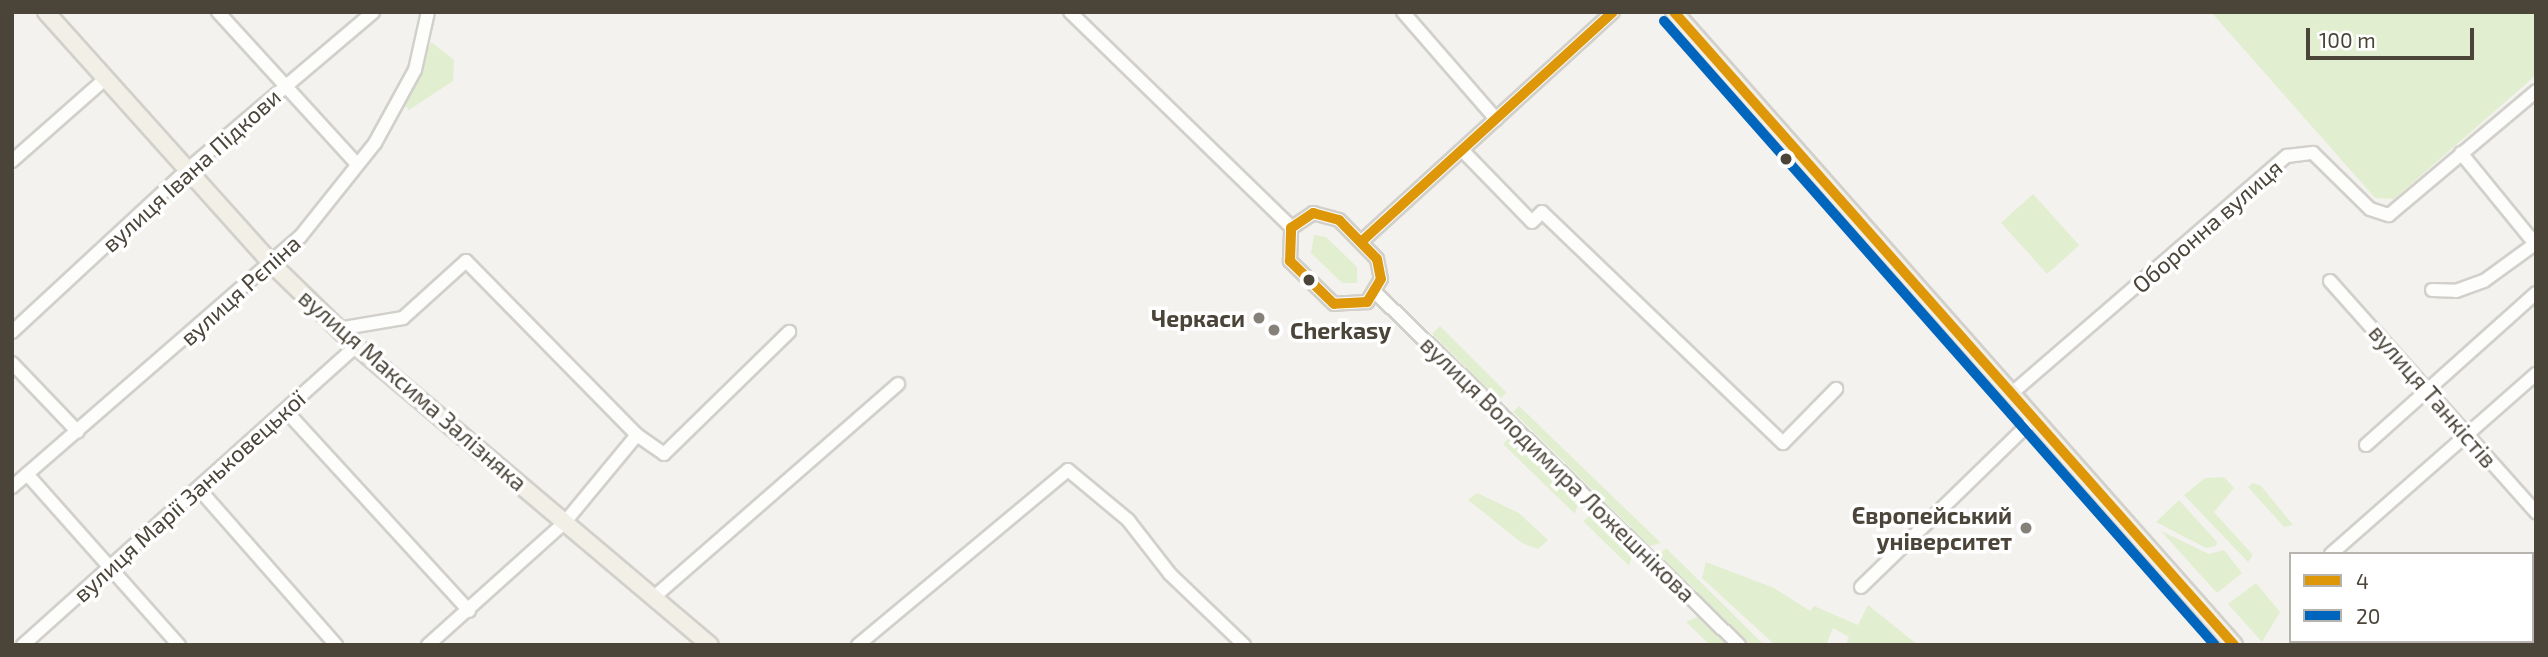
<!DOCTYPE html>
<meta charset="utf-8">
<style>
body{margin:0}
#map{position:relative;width:2548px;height:657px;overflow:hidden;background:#f4f2ee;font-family:"Exo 2",sans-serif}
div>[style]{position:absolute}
.green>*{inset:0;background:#e1eecf;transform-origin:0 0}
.roads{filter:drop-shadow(2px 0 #d2d0cb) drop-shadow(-2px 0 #d2d0cb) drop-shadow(0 2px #d2d0cb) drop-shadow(0 -2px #d2d0cb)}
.minor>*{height:12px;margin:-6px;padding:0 6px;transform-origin:6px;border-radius:6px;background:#fdfdfc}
.major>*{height:16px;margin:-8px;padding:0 8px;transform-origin:8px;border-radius:8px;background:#f2efe6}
.bus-1>*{height:10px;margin:-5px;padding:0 5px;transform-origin:5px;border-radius:5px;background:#dd9709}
.bus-2>*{height:10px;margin:-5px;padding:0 5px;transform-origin:5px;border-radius:5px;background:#0065bd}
.dots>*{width:19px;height:19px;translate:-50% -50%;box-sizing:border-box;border:4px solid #fff;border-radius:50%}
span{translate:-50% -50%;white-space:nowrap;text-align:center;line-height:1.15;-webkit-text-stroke:7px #fff;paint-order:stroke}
.street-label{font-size:23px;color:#4b4439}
.poi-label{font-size:23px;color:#4b4439;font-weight:700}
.right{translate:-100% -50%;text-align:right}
.left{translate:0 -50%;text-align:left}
.frame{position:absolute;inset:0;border:14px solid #4b4439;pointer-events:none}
.legend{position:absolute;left:2289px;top:552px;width:245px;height:91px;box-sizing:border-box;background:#fff;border:2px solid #b7b4b0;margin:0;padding:9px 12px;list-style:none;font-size:21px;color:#4b4439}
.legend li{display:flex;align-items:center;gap:14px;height:35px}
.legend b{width:35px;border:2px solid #b7b4b0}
.scale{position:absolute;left:2306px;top:28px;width:168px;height:32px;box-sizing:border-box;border:4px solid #4b4439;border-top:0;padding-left:9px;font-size:21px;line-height:24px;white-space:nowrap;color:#4b4439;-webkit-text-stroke:5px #fff;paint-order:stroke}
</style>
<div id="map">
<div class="green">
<div style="clip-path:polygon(2211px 12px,2536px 12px,2536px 75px,2394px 199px,2375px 198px)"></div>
<div style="clip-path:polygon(431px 42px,454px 60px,453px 81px,409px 110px,405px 106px)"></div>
<div style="left:2033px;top:194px;width:69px;height:43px;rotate:48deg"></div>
<div style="clip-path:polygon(1314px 235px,1326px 237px,1357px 267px,1357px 283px,1342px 283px,1311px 253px)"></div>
<div style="left:1440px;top:326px;width:94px;height:11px;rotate:45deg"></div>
<div style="clip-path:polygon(1519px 406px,1609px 493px,1661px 543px,1650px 546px,1513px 412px)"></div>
<div style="clip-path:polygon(1509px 438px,1579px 499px,1575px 514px,1503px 444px)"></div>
<div style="clip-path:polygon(2224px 477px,2234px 488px,2214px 512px,2253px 555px,2248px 562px,2184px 495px,2205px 478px)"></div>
<div style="clip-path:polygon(2253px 483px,2261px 486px,2293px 525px,2284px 527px,2248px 487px)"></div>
<div style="clip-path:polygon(1477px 493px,1519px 513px,1548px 540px,1538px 549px,1522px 543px,1468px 500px)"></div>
<div style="clip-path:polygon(2179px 500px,2217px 542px,2216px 546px,2206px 548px,2156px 522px)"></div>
<div style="clip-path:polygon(1590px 516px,1633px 552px,1629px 566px,1583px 521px)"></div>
<div style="clip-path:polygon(2161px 531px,2209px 554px,2224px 550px,2242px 573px,2217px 593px)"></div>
<div style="clip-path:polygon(1666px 548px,1727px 608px,1764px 645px,1751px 645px,1659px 555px)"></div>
<div style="clip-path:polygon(1706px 562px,1774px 588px,1810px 611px,1814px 606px,1858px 625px,1868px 605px,1918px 645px,1846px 645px,1849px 637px,1833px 628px,1826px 645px,1775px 645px,1702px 578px)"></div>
<div style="clip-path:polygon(2256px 583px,2280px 612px,2262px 642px,2228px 604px)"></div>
<div style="clip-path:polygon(1699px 616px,1702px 619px,1729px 645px,1710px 645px,1686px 622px)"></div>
</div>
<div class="roads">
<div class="minor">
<div style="left:218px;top:12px;width:206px;rotate:47.6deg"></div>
<div style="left:1070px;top:12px;width:308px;rotate:44.2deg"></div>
<div style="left:1403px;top:12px;width:142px;rotate:49deg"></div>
<div style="left:1462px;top:150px;width:100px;rotate:45.8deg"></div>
<div style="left:1532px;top:222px;width:14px;rotate:-45deg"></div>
<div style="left:1542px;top:212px;width:334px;rotate:43.8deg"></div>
<div style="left:1783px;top:443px;width:76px;rotate:-45.5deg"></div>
<div style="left:2461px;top:153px;width:119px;rotate:50.8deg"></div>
<div style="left:12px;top:161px;width:124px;rotate:-41.4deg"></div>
<div style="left:1313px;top:213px;width:27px;rotate:15deg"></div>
<div style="left:1339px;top:220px;width:54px;rotate:45.7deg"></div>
<div style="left:1377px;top:259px;width:20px;rotate:79deg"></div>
<div style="left:1381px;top:279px;width:27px;rotate:121deg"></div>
<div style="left:1367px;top:302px;width:33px;rotate:177deg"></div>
<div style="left:1334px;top:304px;width:62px;rotate:-135.7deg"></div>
<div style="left:1290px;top:261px;width:33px;rotate:-88deg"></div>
<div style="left:1291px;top:228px;width:27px;rotate:-34deg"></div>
<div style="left:1361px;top:242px;width:341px;rotate:-42.4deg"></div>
<div style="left:2330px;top:281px;width:310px;rotate:48.3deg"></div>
<div style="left:2432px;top:290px;width:24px;rotate:2deg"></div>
<div style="left:2456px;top:291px;width:30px;rotate:-20deg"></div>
<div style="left:2484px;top:281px;width:63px;rotate:-36deg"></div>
<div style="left:1376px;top:293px;width:506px;rotate:44.12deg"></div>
<div style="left:338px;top:329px;width:66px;rotate:-9.6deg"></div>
<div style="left:403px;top:318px;width:85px;rotate:-42.1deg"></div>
<div style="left:466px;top:261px;width:244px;rotate:45.5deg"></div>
<div style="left:637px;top:435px;width:33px;rotate:35deg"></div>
<div style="left:664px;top:454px;width:175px;rotate:-44.3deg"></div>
<div style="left:12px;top:332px;width:238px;rotate:-42.8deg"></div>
<div style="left:187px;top:170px;width:244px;rotate:-40.3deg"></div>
<div style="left:12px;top:363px;width:95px;rotate:46.3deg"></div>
<div style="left:2012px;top:393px;width:363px;rotate:-40.8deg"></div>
<div style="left:2287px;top:156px;width:26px;rotate:-7deg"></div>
<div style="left:2313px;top:153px;width:80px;rotate:44.5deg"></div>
<div style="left:2370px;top:209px;width:20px;rotate:18deg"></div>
<div style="left:2389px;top:215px;width:192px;rotate:-40.1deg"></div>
<div style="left:286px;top:411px;width:271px;rotate:47.5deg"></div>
<div style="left:2366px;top:445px;width:228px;rotate:-41.8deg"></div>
<div style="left:27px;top:474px;width:229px;rotate:48.4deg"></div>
<div style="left:12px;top:487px;width:381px;rotate:-41deg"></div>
<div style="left:300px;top:237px;width:120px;rotate:-51.4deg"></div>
<div style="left:375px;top:143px;width:83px;rotate:-61.3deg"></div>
<div style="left:415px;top:70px;width:59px;rotate:-77.4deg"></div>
<div style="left:199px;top:489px;width:208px;rotate:48.7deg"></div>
<div style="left:2331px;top:554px;width:273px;rotate:-41.3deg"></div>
<div style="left:1861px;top:587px;width:241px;rotate:-44.2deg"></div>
<div style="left:2532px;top:591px;width:5px;rotate:-37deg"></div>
<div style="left:654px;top:597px;width:324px;rotate:-41.1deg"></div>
<div style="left:23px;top:645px;width:448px;rotate:-41.9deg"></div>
<div style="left:428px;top:645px;width:184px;rotate:-41.9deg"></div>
<div style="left:565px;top:522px;width:113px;rotate:-50.4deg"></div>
<div style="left:858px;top:645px;width:273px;rotate:-39.8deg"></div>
<div style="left:1068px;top:470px;width:78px;rotate:39.8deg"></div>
<div style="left:1128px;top:520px;width:68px;rotate:52.1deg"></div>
<div style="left:1170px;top:574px;width:103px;rotate:43.8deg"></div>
<div style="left:2469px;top:645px;width:6px;rotate:-45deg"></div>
</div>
<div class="major">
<div style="left:46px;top:12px;width:338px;rotate:48.1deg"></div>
<div style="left:272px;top:264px;width:117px;rotate:44.3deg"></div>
<div style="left:356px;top:346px;width:463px;rotate:40.2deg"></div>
<div style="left:1674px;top:12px;width:845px;rotate:48.5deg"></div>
</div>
</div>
<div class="bus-1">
<div style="left:1674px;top:12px;width:845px;rotate:48.5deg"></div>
<div style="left:1313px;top:213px;width:27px;rotate:15deg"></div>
<div style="left:1339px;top:220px;width:54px;rotate:45.7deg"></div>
<div style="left:1377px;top:259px;width:20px;rotate:79deg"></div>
<div style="left:1381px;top:279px;width:27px;rotate:121deg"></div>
<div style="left:1367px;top:302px;width:33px;rotate:177deg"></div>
<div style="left:1334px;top:304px;width:62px;rotate:-135.7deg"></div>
<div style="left:1290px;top:261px;width:33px;rotate:-88deg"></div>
<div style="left:1291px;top:228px;width:27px;rotate:-34deg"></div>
<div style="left:1361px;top:242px;width:341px;rotate:-42.4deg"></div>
</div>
<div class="bus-2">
<div style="left:1664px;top:21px;width:832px;rotate:48.56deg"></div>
</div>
<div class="dots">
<div style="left:1786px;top:159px;background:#4b4439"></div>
<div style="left:1309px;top:280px;background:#4b4439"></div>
<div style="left:1259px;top:318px;background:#868178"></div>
<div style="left:1274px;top:330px;background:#868178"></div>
<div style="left:2026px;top:528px;background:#868178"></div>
</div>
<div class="street-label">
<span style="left:191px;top:170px;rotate:-42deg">вулиця Івана Підкови</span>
<span style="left:2207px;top:226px;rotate:-41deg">Оборонна вулиця</span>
<span style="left:240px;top:290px;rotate:-42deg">вулиця Рєпіна</span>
<span style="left:413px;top:390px;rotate:41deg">вулиця Максима Залізняка</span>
<span style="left:2433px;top:396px;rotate:49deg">вулиця Танкістів</span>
<span style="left:1558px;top:469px;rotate:44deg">вулиця Володимира Ложешнікова</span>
<span style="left:189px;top:496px;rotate:-42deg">вулиця Марії Заньковецької</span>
</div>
<div class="poi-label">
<span class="right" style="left:1245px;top:318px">Черкаси</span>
<span class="left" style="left:1290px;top:330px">Cherkasy</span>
<span class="right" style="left:2012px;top:528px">Європейський<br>університет</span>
</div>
<div class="frame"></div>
<ul class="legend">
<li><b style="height:9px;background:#dd9709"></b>4</li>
<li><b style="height:9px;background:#0065bd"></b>20</li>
</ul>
<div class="scale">100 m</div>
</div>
